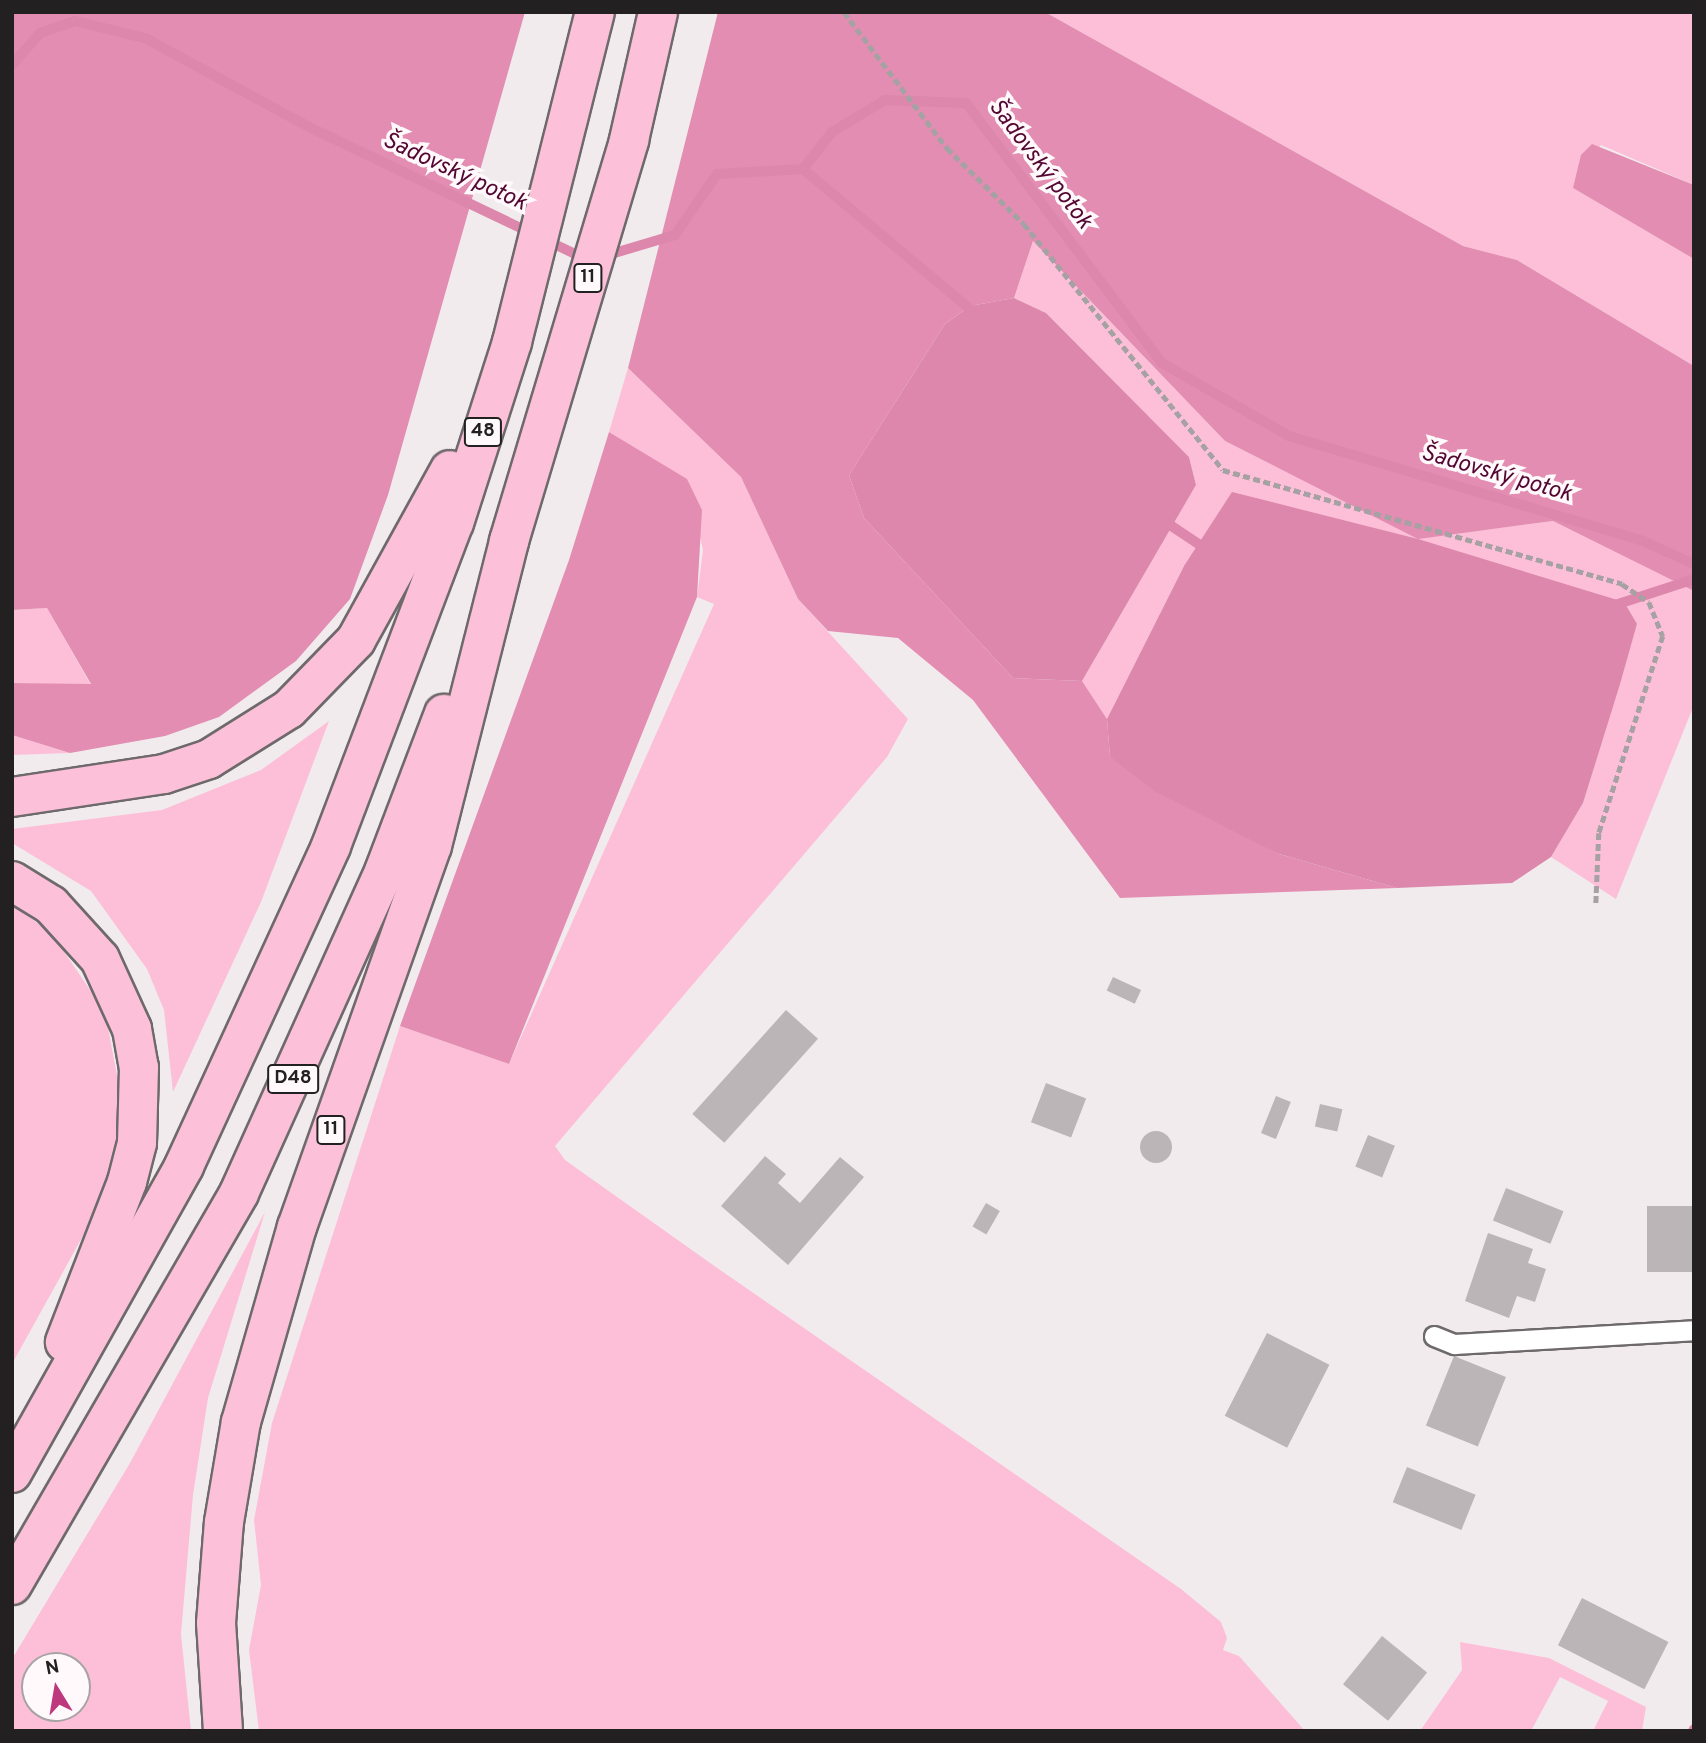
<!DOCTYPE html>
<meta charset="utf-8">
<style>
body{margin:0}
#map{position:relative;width:1706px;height:1743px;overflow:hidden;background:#f2ebee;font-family:Overpass,sans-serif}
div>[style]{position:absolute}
.green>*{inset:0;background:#fcbfd7}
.forest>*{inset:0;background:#e28db1}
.water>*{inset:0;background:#dc87ab}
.stream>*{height:10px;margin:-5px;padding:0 5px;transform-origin:5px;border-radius:5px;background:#dc87ab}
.building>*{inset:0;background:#bbb5b7;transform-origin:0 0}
.round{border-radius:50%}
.path>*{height:4.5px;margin-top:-2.25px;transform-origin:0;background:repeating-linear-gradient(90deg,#a6a1a3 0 7px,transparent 0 10.5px)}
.roads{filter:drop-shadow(2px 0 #6e696b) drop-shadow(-2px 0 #6e696b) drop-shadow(0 2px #6e696b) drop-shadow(0 -2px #6e696b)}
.lane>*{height:19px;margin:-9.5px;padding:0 9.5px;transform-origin:9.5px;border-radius:9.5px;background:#fff}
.highway>*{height:38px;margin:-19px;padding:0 19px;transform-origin:19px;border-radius:19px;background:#fcc0d8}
span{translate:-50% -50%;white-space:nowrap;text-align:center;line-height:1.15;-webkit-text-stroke:7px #fff9fb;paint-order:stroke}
.shield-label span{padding:2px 5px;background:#fff9fb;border:2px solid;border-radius:5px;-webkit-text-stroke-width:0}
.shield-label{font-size:19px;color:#222021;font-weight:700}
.water-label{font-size:23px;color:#530631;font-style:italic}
.frame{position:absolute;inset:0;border:14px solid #222021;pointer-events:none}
.north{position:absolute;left:21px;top:1652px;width:70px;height:70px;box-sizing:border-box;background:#fff9fb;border:2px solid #a7a2a4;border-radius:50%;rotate:349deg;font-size:19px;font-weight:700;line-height:28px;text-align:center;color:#222021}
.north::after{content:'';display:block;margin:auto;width:24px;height:32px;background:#bd387c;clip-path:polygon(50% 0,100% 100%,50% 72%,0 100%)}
</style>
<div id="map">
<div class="green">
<div style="clip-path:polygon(1045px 12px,1694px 12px,1694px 185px,1601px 145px,1573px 188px,1694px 259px,1694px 366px,1517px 260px,1463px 246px)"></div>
<div style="clip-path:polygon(1033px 241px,1225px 441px,1418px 538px,1553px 521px,1694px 591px,1694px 705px,1616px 899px,1551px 857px,1583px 803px,1637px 624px,1184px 566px,1107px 719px,1082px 681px,1196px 485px,1189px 457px,1046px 313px,1014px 298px)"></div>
<div style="clip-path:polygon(628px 368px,741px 477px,798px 599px,908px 719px,887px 757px,555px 1146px,565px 1160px,713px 1265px,1181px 1589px,1221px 1622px,1227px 1638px,1223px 1650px,1239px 1656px,1305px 1731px,259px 1731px,249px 1650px,261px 1585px,254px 1520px,272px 1423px,400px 1026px,509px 1064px,714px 604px,697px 597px,703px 550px,687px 480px,609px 432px)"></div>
<div style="clip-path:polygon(47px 608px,91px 685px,12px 683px,12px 610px)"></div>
<div style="clip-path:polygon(329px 721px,261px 902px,173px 1092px,164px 1010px,147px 969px,91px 891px,12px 843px,12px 829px,162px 810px,261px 770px)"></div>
<div style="clip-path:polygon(12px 735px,70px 753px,12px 755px)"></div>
<div style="clip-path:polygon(12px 904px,52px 934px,105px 1012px,123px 1107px,114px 1159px,84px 1234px,12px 1364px)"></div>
<div style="clip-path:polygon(evenodd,265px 1212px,208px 1398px,193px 1495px,181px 1634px,191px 1731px,12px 1731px,12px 1659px,130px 1463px,265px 1212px,35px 1666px,77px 1666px,77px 1708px,35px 1708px,35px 1666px)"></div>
<div style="clip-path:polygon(1460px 1642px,1549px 1658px,1646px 1707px,1642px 1731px,1593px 1731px,1608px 1701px,1560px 1677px,1531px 1731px,1420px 1731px,1462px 1670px)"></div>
</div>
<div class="forest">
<div style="clip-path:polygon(12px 12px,525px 12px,388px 495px,350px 599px,296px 661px,219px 717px,165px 736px,70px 753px,12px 735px,12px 683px,91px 684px,47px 608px,12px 610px)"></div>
<div style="clip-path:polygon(718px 12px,1045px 12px,1463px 246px,1517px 260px,1694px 366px,1694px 591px,1553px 521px,1418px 539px,1225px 441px,1033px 241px,1014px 298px,970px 306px,945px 324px,849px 475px,864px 518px,1013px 678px,1082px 681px,1107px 719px,1110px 757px,1279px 854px,1397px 888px,1120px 898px,973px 700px,898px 638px,828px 631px,798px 599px,741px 477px,628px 368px)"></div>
<div style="clip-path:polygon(1592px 144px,1694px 185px,1694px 259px,1573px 188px,1581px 155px)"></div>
<div style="clip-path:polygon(609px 432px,687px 479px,702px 510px,697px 597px,509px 1064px,400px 1026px,569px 560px)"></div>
</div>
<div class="water">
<div style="clip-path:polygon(1014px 298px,1046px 313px,1189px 457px,1196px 485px,1082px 681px,1013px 678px,864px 518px,849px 475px,945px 324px,970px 306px)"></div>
<div style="clip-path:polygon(1232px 492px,1418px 539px,1624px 602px,1637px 624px,1620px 684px,1583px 803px,1551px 857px,1512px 883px,1397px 888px,1279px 854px,1156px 792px,1110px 757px,1107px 719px,1184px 566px)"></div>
</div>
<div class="stream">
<div style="left:12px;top:65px;width:43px;rotate:-48.8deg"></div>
<div style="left:40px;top:33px;width:37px;rotate:-19deg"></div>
<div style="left:75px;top:21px;width:72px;rotate:13.7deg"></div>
<div style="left:145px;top:38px;width:187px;rotate:28.5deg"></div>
<div style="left:309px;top:127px;width:307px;rotate:25.5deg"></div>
<div style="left:803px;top:169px;width:229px;rotate:40deg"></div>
<div style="left:601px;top:257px;width:77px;rotate:-16.6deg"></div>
<div style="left:675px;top:235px;width:74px;rotate:-55.5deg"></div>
<div style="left:717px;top:174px;width:86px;rotate:-3.3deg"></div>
<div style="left:803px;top:169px;width:47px;rotate:-51.9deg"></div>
<div style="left:832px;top:132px;width:62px;rotate:-31.1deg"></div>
<div style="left:885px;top:100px;width:81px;rotate:2.1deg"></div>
<div style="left:966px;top:103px;width:326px;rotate:53deg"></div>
<div style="left:1162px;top:363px;width:146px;rotate:29.9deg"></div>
<div style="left:1289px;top:436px;width:369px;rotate:16.5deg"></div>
<div style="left:1643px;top:541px;width:56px;rotate:24.3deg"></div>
<div style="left:1161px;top:519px;width:58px;rotate:33.7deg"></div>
<div style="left:1612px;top:606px;width:86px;rotate:-18.2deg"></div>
<div style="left:1693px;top:1731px;width:2px;rotate:-63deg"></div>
</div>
<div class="building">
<div style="left:1113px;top:977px;width:31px;height:15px;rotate:25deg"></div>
<div style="left:786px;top:1010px;width:43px;height:140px;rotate:42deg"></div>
<div style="left:1046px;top:1083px;width:43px;height:42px;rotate:21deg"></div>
<div style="left:1276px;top:1096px;width:16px;height:40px;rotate:22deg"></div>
<div style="left:1320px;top:1104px;width:23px;height:23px;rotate:13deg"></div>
<div class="round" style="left:1140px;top:1131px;width:32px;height:32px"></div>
<div style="left:1368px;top:1135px;width:29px;height:34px;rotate:22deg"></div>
<div style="clip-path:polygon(765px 1156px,786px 1174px,778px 1183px,800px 1203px,840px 1157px,864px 1177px,788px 1265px,721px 1206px)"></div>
<div style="left:1506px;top:1188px;width:62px;height:35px;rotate:22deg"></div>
<div style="left:986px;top:1203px;width:16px;height:27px;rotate:30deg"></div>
<div style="left:1647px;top:1206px;width:47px;height:66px"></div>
<div style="clip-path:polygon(1488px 1233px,1533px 1249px,1528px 1263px,1546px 1269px,1535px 1302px,1517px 1296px,1509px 1318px,1465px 1301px)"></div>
<div style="left:1267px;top:1333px;width:70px;height:93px;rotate:27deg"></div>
<div style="left:1454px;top:1356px;width:56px;height:75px;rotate:22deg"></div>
<div style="left:1407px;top:1467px;width:74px;height:38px;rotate:22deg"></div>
<div style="left:1582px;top:1598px;width:97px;height:53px;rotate:27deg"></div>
<div style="left:1382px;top:1636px;width:58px;height:62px;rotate:39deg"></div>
</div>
<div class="path">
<div style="left:844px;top:12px;width:171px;rotate:52.9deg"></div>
<div style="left:947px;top:148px;width:108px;rotate:44.6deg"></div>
<div style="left:1024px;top:224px;width:316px;rotate:51deg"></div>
<div style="left:1223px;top:470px;width:415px;rotate:15.9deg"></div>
<div style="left:1622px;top:584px;width:32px;rotate:34deg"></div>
<div style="left:1649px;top:602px;width:37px;rotate:68deg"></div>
<div style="left:1663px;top:636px;width:207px;rotate:108deg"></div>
<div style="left:1599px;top:833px;width:72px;rotate:92.4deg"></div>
</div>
<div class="roads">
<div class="lane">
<div style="left:1434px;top:1336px;width:22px;rotate:22deg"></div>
<div style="left:1454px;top:1344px;width:240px;rotate:-3.3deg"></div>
</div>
<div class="highway">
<div style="left:12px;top:797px;width:154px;rotate:-8.6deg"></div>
<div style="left:164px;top:774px;width:47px;rotate:-18.4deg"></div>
<div style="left:209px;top:759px;width:94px;rotate:-32deg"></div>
<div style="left:289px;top:709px;width:96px;rotate:-45.8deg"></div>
<div style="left:356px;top:640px;width:194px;rotate:-61.1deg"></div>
<div style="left:12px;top:881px;width:46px;rotate:31.6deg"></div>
<div style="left:51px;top:905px;width:73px;rotate:47.8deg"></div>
<div style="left:100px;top:959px;width:77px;rotate:65.4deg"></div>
<div style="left:132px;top:1029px;width:39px;rotate:80deg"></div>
<div style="left:139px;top:1067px;width:76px;rotate:91.5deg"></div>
<div style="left:137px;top:1143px;width:40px;rotate:104.4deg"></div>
<div style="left:127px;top:1182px;width:172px;rotate:111.2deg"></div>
<div style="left:12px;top:1473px;width:352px;rotate:-60.7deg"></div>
<div style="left:184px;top:1166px;width:352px;rotate:-65.3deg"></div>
<div style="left:331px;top:846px;width:346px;rotate:-69.2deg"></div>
<div style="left:454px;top:523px;width:190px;rotate:-72.2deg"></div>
<div style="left:512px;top:342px;width:340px;rotate:-75.9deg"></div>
<div style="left:12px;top:1585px;width:453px;rotate:-59.9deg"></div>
<div style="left:239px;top:1193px;width:355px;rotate:-65.7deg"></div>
<div style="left:385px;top:869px;width:166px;rotate:-69.2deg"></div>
<div style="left:223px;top:1731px;width:108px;rotate:-93.7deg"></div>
<div style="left:216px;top:1623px;width:101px;rotate:-85.5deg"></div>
<div style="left:224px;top:1522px;width:101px;rotate:-80.4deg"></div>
<div style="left:241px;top:1422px;width:203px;rotate:-74deg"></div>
<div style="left:297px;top:1227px;width:404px;rotate:-70.5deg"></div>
<div style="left:432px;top:846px;width:315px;rotate:-75.8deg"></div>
<div style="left:509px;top:541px;width:419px;rotate:-73.3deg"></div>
<div style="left:629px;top:140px;width:131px;rotate:-77.2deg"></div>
</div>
</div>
<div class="shield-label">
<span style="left:588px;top:278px">11</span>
<span style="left:483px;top:432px">48</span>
<span style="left:293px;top:1079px">D48</span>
<span style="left:331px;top:1130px">11</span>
</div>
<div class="water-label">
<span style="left:1039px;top:165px;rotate:53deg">Šadovský potok</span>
<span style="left:454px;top:173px;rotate:25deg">Šadovský potok</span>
<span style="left:1496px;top:475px;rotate:16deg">Šadovský potok</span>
</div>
<div class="frame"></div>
<div class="north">N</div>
</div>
